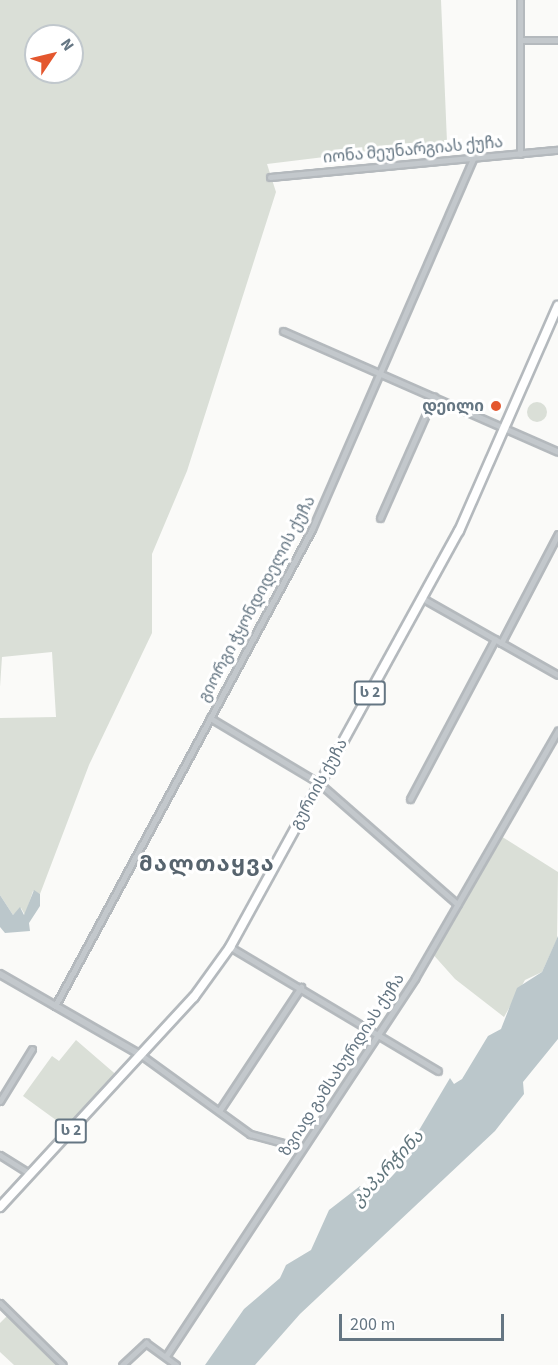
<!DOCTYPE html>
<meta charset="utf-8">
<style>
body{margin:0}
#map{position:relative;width:558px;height:1365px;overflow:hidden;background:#fafaf8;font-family:"Source Sans 3","Noto Sans Georgian",sans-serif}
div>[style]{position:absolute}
.green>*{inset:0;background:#dadfd7}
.round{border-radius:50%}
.water>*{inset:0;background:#bbc7cb}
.roads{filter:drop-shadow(2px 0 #b4b9bd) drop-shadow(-2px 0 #b4b9bd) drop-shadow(0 2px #b4b9bd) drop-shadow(0 -2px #b4b9bd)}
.minor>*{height:5px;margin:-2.5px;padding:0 2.5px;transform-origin:2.5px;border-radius:2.5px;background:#c3c8cc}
.tertiary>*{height:6px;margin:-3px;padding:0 3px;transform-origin:3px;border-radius:3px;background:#c3c8cc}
.trunk>*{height:8px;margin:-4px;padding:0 4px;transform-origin:4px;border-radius:4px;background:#fff}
.dots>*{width:16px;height:16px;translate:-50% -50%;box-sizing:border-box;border:3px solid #fff;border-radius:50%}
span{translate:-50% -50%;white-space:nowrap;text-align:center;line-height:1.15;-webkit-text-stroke:6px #fff;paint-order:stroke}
.shield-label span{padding:2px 4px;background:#fff;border:2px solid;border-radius:4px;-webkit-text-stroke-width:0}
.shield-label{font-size:15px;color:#657683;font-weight:700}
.street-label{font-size:16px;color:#657683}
.poi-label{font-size:16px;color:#657683;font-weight:700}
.right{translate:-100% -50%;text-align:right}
.water-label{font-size:18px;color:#60757c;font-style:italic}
.district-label{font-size:22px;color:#57646e;font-weight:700;letter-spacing:1.5px}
.north{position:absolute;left:24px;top:24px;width:60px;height:60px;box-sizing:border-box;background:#fff;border:2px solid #c1c8cd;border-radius:50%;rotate:55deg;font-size:16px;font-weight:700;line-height:24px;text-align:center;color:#657683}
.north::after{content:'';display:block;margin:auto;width:21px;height:27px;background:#e4572e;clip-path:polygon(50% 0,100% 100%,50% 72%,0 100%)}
.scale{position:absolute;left:339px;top:1314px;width:165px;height:27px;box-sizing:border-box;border:3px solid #657683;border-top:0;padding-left:8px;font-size:18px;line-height:21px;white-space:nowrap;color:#657683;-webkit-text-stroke:4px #fff;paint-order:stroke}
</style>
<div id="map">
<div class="green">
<div style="clip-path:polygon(evenodd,0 0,441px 0,447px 142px,267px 164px,276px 192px,187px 471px,152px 554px,152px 633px,89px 765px,40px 894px,33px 891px,25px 915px,21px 908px,13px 915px,0 895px,0 718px,56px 717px,52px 652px,2px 657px,0 687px,0 0,36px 36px,72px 36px,72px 72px,36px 72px,36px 36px)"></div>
<div class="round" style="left:527px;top:402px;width:20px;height:20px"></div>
<div style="clip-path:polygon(496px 833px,558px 872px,557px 939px,542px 972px,525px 980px,504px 1017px,455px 979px,430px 951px)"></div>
<div style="clip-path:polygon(76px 1040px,120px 1078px,71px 1131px,23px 1096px,52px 1056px,59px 1061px)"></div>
<div style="clip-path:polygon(10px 1313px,63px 1365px,14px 1365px,0 1352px,0 1323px)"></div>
</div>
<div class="water">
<div style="clip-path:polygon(34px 890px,40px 894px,40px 906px,29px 923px,30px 931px,5px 933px,0 927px,0 895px,13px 915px,20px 907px,24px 915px)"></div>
<div style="clip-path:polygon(558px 936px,558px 1039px,523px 1082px,524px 1094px,495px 1131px,300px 1314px,255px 1365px,205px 1365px,244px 1309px,280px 1278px,286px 1265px,311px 1250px,329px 1210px,360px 1186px,371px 1194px,382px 1168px,412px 1142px,450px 1078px,454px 1084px,462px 1079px,488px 1036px,501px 1029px,517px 988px,542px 972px)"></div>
</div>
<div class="roads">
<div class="minor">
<div style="left:520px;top:40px;width:38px"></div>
<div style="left:520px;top:154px;width:154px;rotate:-90deg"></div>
<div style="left:270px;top:177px;width:289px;rotate:-5.4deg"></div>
<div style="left:283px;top:331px;width:300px;rotate:23.7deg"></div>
<div style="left:380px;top:518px;width:133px;rotate:-66.1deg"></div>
<div style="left:422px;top:598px;width:156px;rotate:29.5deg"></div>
<div style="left:501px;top:643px;width:123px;rotate:-62.4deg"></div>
<div style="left:210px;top:718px;width:127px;rotate:30.8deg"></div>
<div style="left:319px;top:783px;width:184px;rotate:41.2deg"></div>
<div style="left:410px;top:799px;width:181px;rotate:-62deg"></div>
<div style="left:230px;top:947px;width:242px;rotate:30.8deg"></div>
<div style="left:55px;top:1006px;width:542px;rotate:-61.68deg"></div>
<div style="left:312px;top:529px;width:404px;rotate:-66.5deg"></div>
<div style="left:141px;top:1055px;width:135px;rotate:35.9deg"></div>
<div style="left:250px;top:1134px;width:54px;rotate:15.1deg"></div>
<div style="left:0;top:1101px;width:61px;rotate:-58.4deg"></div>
<div style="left:219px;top:1111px;width:149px;rotate:-56.5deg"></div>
<div style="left:0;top:1155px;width:36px;rotate:32deg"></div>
<div style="left:0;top:1303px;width:88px;rotate:44.5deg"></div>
<div style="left:166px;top:1356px;width:453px;rotate:-56.6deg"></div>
<div style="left:415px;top:978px;width:286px;rotate:-60deg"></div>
<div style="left:122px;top:1365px;width:33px;rotate:-43deg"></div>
<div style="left:146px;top:1343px;width:37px;rotate:36deg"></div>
</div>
<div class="tertiary">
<div style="left:0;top:974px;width:163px;rotate:29.9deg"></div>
</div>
<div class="trunk">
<div style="left:0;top:1207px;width:286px;rotate:-47.3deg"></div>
<div style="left:194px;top:997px;width:62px;rotate:-54.2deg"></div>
<div style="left:230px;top:947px;width:475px;rotate:-61.2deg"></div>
<div style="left:459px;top:531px;width:246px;rotate:-66.3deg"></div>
</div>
</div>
<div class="dots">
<div style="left:496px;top:406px;background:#e4572e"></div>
</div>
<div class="shield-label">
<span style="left:370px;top:693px">ს 2</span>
<span style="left:71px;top:1131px">ს 2</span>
</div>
<div class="street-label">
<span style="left:413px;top:150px;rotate:-5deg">იონა მეუნარგიას ქუჩა</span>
<span style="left:257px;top:599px;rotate:-62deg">გიორგი ჭყონდიდელის ქუჩა</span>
<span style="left:319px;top:784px;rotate:-61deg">გურიის ქუჩა</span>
<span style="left:342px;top:1065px;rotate:-57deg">ზვიად გამსახურდიას ქუჩა</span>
</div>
<div class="poi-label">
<span class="right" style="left:484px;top:406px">დეილი</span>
</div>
<div class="water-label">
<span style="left:388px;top:1169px;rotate:-47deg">კაპარჭინა</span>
</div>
<div class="district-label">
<span style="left:207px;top:865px">მალთაყვა</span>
</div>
<div class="north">N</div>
<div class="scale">200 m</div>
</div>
